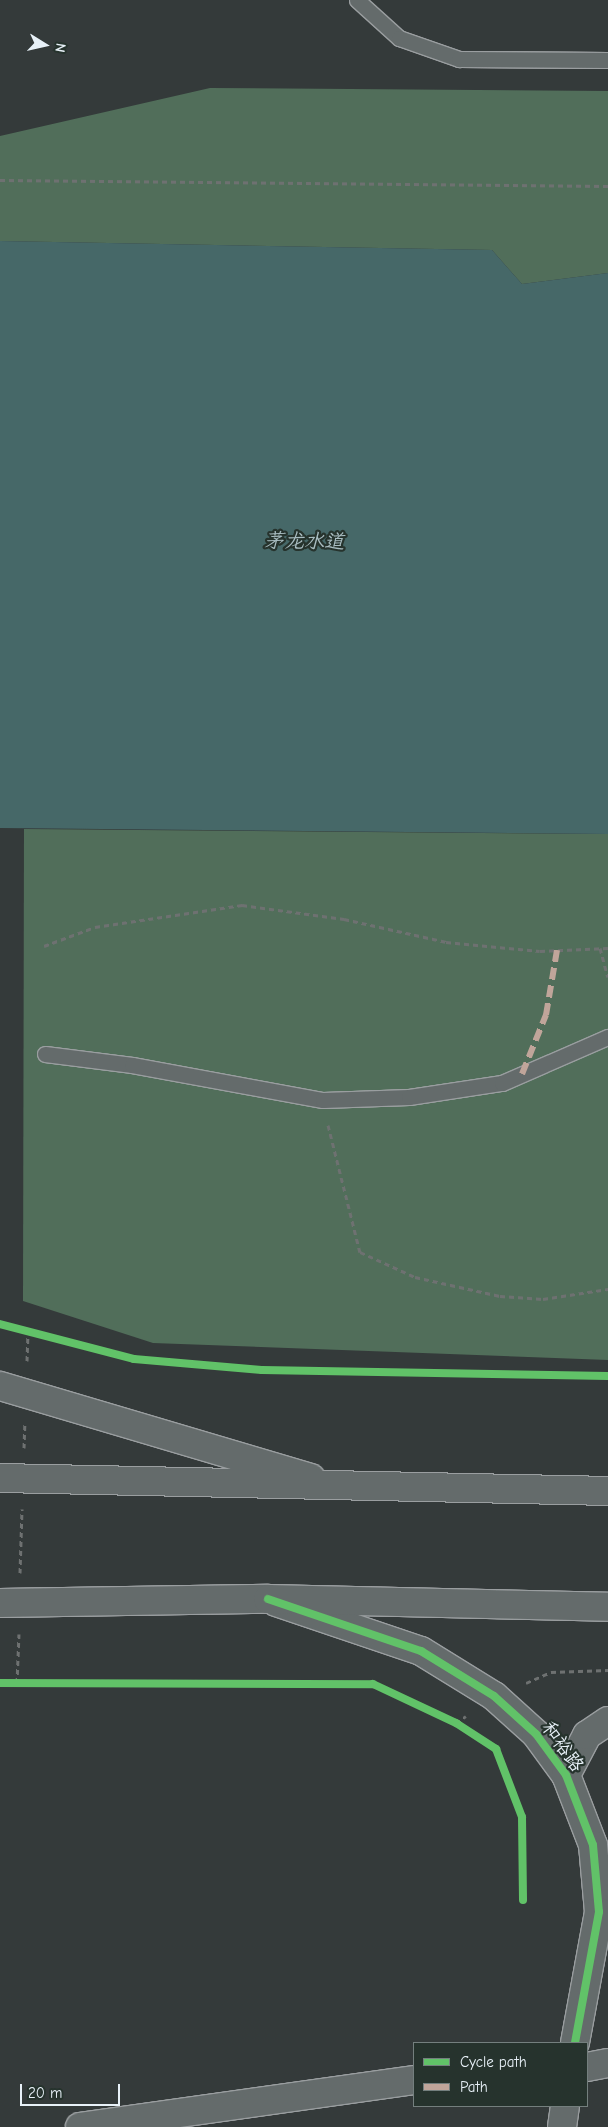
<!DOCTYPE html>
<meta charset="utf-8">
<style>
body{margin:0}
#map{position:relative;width:608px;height:2127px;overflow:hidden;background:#343a3a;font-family:"Comic Neue","LXGW WenKai TC",sans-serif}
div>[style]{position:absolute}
.green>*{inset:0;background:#516e5a}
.water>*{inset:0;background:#466868}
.path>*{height:3px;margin-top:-1.5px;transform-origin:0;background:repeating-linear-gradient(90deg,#6e7171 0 5px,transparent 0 9px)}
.roads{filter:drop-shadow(1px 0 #9a9ea0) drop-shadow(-1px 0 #9a9ea0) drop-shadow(0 1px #9a9ea0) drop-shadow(0 -1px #9a9ea0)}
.lane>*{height:15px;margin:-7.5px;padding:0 7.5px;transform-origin:7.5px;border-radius:7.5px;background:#646b6b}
.street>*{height:28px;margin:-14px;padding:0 14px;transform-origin:14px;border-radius:14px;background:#646b6b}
.secondary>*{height:28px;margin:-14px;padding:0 14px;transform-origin:14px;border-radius:14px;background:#646b6b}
.quiet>*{height:6px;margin-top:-3px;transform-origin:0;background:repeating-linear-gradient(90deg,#c0a59a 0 12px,transparent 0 18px)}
.cycleway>*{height:8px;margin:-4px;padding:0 4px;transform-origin:4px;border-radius:4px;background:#61c268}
span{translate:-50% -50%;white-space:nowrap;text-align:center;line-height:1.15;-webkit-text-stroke:4.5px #26332d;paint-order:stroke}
.street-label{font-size:19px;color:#e8f1f8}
.water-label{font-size:20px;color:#a8bcc0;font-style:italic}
.legend{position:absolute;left:413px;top:2042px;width:175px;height:65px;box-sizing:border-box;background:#26332d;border:1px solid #747f7e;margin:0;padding:6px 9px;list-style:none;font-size:15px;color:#e8f1f8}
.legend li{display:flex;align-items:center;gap:10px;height:25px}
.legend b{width:25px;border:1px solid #747f7e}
.north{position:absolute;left:20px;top:20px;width:50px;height:50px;-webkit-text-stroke:4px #26332d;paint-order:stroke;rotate:100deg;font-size:14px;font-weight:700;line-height:20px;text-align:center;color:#e8f1f8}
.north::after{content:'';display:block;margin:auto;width:18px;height:22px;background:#e8f1f8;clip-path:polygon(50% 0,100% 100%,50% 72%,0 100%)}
.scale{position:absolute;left:20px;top:2084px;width:100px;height:22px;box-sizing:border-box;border:2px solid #e8f1f8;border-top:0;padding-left:6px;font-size:15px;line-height:18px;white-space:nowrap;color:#e8f1f8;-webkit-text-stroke:4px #26332d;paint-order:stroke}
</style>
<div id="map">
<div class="green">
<div style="clip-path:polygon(210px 88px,608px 91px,608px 273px,522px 284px,492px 250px,0 241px,0 136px)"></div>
<div style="clip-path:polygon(24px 829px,608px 834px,608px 1360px,153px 1343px,23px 1301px)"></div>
</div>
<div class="water">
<div style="clip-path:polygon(0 241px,492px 250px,522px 284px,608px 273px,608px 834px,0 828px)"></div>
</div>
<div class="path">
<div style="left:0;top:180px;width:608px;rotate:0.57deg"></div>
<div style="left:44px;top:946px;width:54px;rotate:-20.4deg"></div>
<div style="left:95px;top:927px;width:149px;rotate:-8.5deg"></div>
<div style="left:242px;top:905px;width:103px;rotate:7.8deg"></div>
<div style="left:344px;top:919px;width:105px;rotate:12.7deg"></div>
<div style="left:446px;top:942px;width:94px;rotate:5.5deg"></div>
<div style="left:540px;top:951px;width:68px;rotate:-2.5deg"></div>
<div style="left:600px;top:948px;width:30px;rotate:75deg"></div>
<div style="left:328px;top:1125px;width:131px;rotate:75.9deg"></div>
<div style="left:360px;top:1252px;width:60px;rotate:24.4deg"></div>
<div style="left:415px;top:1277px;width:87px;rotate:12.6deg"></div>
<div style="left:500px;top:1296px;width:43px;rotate:4deg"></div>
<div style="left:543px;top:1299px;width:66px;rotate:-8.7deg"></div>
<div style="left:27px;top:1361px;width:27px;rotate:-88deg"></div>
<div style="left:24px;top:1448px;width:24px;rotate:-88deg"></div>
<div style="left:20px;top:1573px;width:64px;rotate:-88.2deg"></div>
<div style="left:17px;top:1683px;width:49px;rotate:-87.7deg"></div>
<div style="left:526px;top:1683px;width:27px;rotate:-24deg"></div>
<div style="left:551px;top:1672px;width:57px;rotate:-2deg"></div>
<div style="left:456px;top:1723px;width:12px;rotate:-35deg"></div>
</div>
<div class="roads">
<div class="lane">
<div style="left:357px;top:0;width:57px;rotate:42.1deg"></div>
<div style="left:399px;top:38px;width:64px;rotate:19.3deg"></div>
<div style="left:459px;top:59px;width:149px;rotate:0.4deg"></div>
<div style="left:45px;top:1054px;width:88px;rotate:7.2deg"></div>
<div style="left:132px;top:1065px;width:194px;rotate:10.4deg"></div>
<div style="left:323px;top:1100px;width:86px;rotate:-2deg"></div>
<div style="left:409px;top:1097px;width:94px;rotate:-8.6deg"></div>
<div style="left:502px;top:1083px;width:116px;rotate:-23.5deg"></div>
</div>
<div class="street">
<div style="left:276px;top:1602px;width:153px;rotate:18.7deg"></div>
<div style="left:421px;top:1651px;width:86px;rotate:31.7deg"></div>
<div style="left:494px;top:1696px;width:57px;rotate:42.1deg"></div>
<div style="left:536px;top:1734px;width:51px;rotate:53.8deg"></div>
<div style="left:566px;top:1775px;width:75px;rotate:68.9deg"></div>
<div style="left:593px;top:1845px;width:67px;rotate:84.9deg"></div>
<div style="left:599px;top:1912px;width:133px;rotate:100.4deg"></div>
<div style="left:566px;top:1775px;width:45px;rotate:-62.3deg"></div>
<div style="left:587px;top:1735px;width:25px;rotate:-34deg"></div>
<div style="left:562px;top:2127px;width:21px;rotate:-82deg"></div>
</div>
<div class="secondary">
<div style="left:0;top:1386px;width:324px;rotate:16.5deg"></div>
<div style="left:0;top:1478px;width:608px;rotate:1.22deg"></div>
<div style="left:0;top:1603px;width:268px;rotate:-0.9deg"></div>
<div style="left:268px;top:1599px;width:340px;rotate:1.3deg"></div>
<div style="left:587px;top:2067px;width:21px;rotate:-11deg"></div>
<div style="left:80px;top:2127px;width:337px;rotate:-8deg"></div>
</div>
</div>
<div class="quiet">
<div style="left:522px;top:1074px;width:64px;rotate:-67.9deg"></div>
<div style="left:546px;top:1015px;width:66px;rotate:-80.4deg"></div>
</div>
<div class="cycleway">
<div style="left:0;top:1324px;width:138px;rotate:14.6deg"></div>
<div style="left:134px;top:1359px;width:128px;rotate:4.9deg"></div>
<div style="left:262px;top:1370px;width:346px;rotate:1deg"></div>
<div style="left:268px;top:1599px;width:162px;rotate:18.8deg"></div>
<div style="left:421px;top:1651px;width:86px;rotate:31.7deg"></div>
<div style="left:494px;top:1696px;width:57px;rotate:42.1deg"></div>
<div style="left:536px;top:1734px;width:51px;rotate:53.8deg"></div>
<div style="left:566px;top:1775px;width:75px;rotate:68.9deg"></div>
<div style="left:593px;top:1845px;width:67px;rotate:84.9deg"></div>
<div style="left:599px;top:1912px;width:133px;rotate:100.4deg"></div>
<div style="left:0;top:1683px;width:373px;rotate:0.2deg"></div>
<div style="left:373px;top:1684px;width:92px;rotate:25.2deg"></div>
<div style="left:456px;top:1723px;width:48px;rotate:33deg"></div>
<div style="left:496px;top:1749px;width:73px;rotate:69.1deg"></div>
<div style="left:522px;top:1817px;width:83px;rotate:89.3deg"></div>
</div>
<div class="street-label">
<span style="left:562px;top:1747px;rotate:54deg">和裕路</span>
</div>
<div class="water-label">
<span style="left:304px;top:541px;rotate:1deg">茅龙水道</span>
</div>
<ul class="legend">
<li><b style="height:6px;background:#61c268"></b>Cycle path</li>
<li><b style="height:6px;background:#c0a59a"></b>Path</li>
</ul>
<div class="north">N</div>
<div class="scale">20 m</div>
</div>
